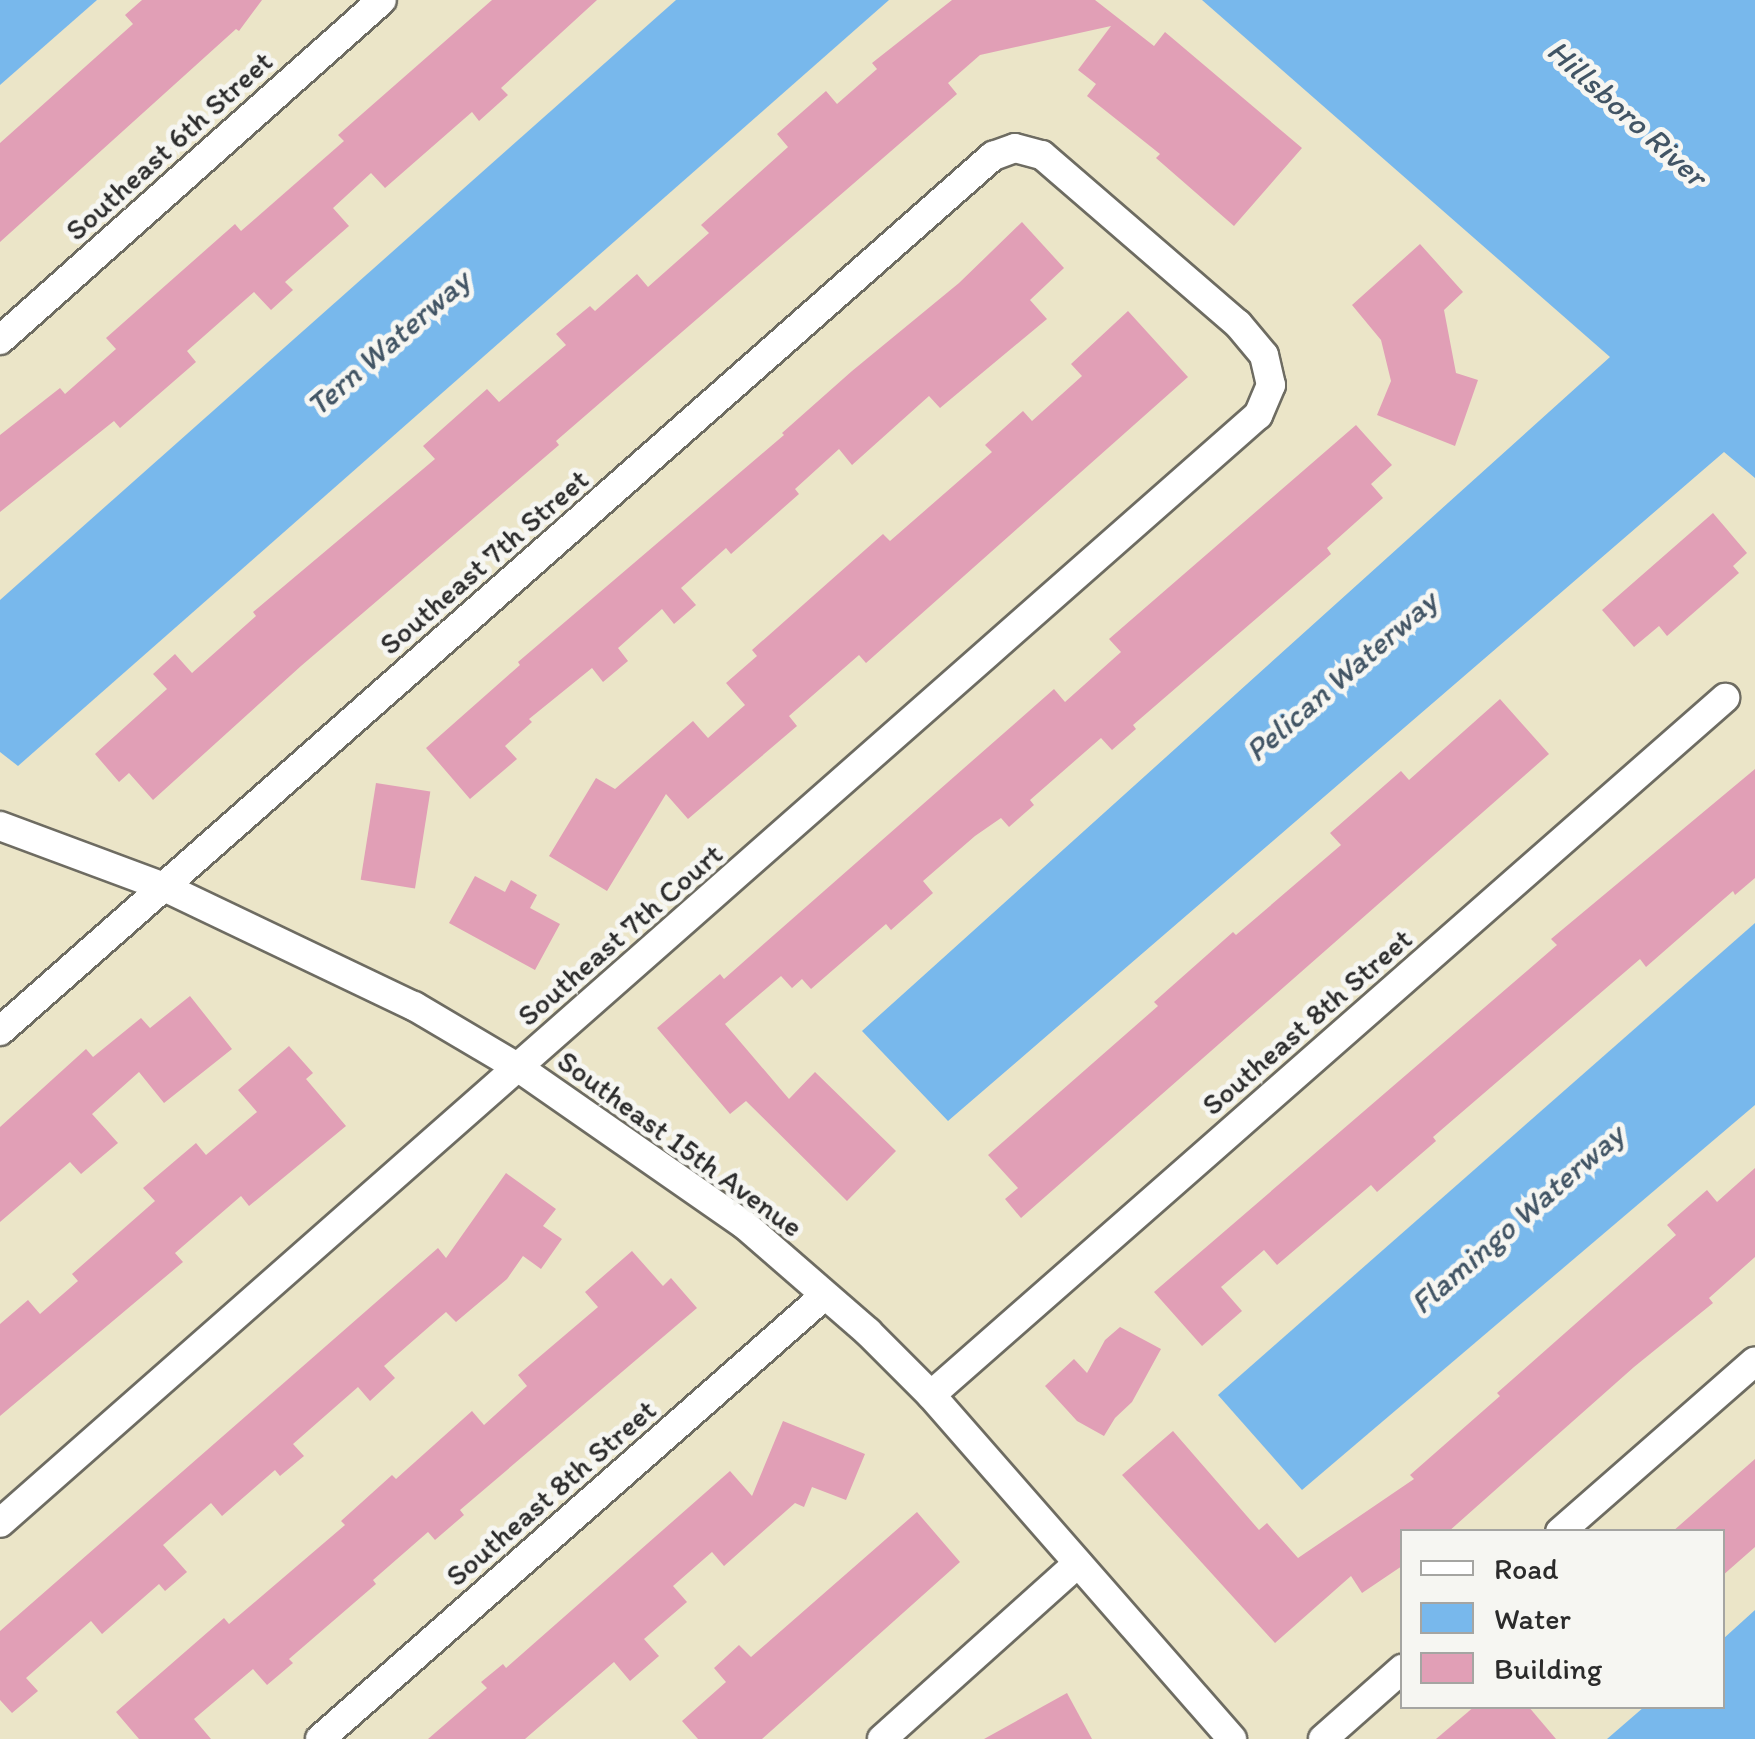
<!DOCTYPE html>
<style>
body{margin:0}
#map{position:relative;width:1755px;height:1739px;overflow:hidden;background:#ebe5c8;font-family:Itim,sans-serif}
div>[style]{position:absolute}
.water>*{inset:0;background:#78b8ec}
.building>*{inset:0;background:#e19fb6;transform-origin:0 0}
.roads{filter:drop-shadow(2px 0 #6e6c62) drop-shadow(-2px 0 #6e6c62) drop-shadow(0 2px #6e6c62) drop-shadow(0 -2px #6e6c62)}
.street>*{height:28px;margin:-14px;padding:0 14px;transform-origin:14px;border-radius:14px;background:#fff}
span{translate:-50% -50%;white-space:nowrap;text-align:center;line-height:1.15;-webkit-text-stroke:10px #f6f6f2;paint-order:stroke}
.street-label{font-size:30px;color:#2b2b2b}
.water-label{font-size:32px;color:#425565;font-style:italic}
.legend{position:absolute;left:1400px;top:1529px;width:325px;height:180px;box-sizing:border-box;background:#f6f6f2;border:2px solid #a5a5a2;margin:0;padding:12px 18px;list-style:none;font-size:30px;color:#2b2b2b}
.legend li{display:flex;align-items:center;gap:20px;height:50px}
.legend b{width:50px;border:2px solid #a5a5a2}
</style>
<div id="map">
<div class="water">
<div style="clip-path:polygon(0 0,97px 0,0 85px)"></div>
<div style="clip-path:polygon(676px 0,889px 0,18px 766px,0 752px,0 600px)"></div>
<div style="clip-path:polygon(1202px 0,1755px 0,1755px 478px,1724px 452px,948px 1121px,862px 1031px,1610px 357px)"></div>
<div style="clip-path:polygon(1755px 923px,1755px 1105px,1302px 1490px,1218px 1395px)"></div>
<div style="clip-path:polygon(1755px 1610px,1755px 1739px,1607px 1739px,1644px 1707px,1722px 1706px,1723px 1639px)"></div>
</div>
<div class="building">
<div style="clip-path:polygon(142px 0,262px 0,239px 31px,236px 29px,0 242px,0 143px,133px 24px,125px 15px)"></div>
<div style="clip-path:polygon(492px 0,597px 0,501px 88px,508px 95px,479px 121px,472px 112px,385px 188px,371px 173px,333px 208px,349px 226px,285px 282px,293px 290px,271px 310px,254px 292px,187px 351px,196px 362px,120px 428px,114px 421px,0 512px,0 435px,60px 388px,65px 394px,116px 349px,106px 338px,235px 224px,241px 231px,344px 141px,338px 135px)"></div>
<div style="clip-path:polygon(952px 0,1095px 0,1154px 46px,1165px 32px,1302px 148px,1234px 226px,1156px 158px,1160px 154px,1087px 96px,1096px 84px,1078px 70px,1111px 26px,980px 55px,948px 83px,957px 94px,556px 441px,559px 445px,301px 666px,153px 800px,129px 773px,119px 782px,95px 754px,167px 689px,153px 674px,175px 654px,192px 673px,256px 616px,253px 612px,435px 459px,423px 446px,487px 389px,499px 402px,566px 345px,556px 334px,590px 306px,595px 311px,637px 274px,648px 287px,709px 233px,701px 225px,788px 147px,777px 134px,826px 91px,837px 104px,877px 69px,872px 63px)"></div>
<div style="clip-path:polygon(1022px 222px,1064px 268px,1030px 300px,1047px 319px,940px 408px,929px 396px,852px 465px,839px 449px,795px 489px,799px 494px,731px 554px,726px 548px,681px 588px,696px 605px,674px 624px,662px 609px,618px 648px,628px 661px,603px 682px,592px 668px,529px 719px,532px 722px,505px 746px,517px 759px,470px 799px,426px 748px,520px 665px,518px 662px,784px 435px,782px 433px,852px 371px,959px 283px)"></div>
<div style="clip-path:polygon(1420px 244px,1463px 292px,1444px 310px,1456px 373px,1478px 380px,1455px 446px,1377px 415px,1391px 381px,1381px 340px,1352px 305px)"></div>
<div style="clip-path:polygon(1128px 311px,1188px 377px,866px 663px,859px 655px,789px 716px,797px 726px,688px 819px,666px 794px,607px 891px,549px 856px,596px 778px,615px 789px,693px 721px,708px 738px,745px 705px,726px 683px,757px 656px,752px 650px,883px 534px,890px 541px,992px 452px,985px 445px,1023px 411px,1032px 421px,1082px 376px,1071px 364px)"></div>
<div style="clip-path:polygon(1356px 425px,1392px 465px,1371px 484px,1383px 498px,1327px 548px,1331px 554px,1133px 725px,1136px 729px,1112px 750px,1101px 738px,1030px 800px,1034px 805px,1009px 827px,1001px 818px,975px 836px,923px 881px,933px 893px,891px 930px,886px 924px,811px 989px,802px 979px,792px 988px,781px 976px,725px 1024px,789px 1099px,815px 1072px,896px 1151px,847px 1201px,746px 1101px,730px 1114px,657px 1028px,720px 974px,724px 979px,1054px 689px,1065px 702px,1121px 652px,1109px 639px)"></div>
<div style="clip-path:polygon(1713px 513px,1747px 553px,1733px 566px,1739px 573px,1667px 636px,1659px 626px,1634px 647px,1602px 610px)"></div>
<div style="clip-path:polygon(1500px 699px,1549px 754px,1021px 1218px,1005px 1199px,1018px 1188px,988px 1155px,1158px 1006px,1154px 1002px,1233px 932px,1236px 935px,1341px 845px,1330px 833px,1401px 771px,1409px 780px)"></div>
<div style="clip-path:polygon(1755px 769px,1755px 878px,1735px 895px,1733px 891px,1646px 967px,1640px 959px,1433px 1137px,1436px 1141px,1377px 1192px,1371px 1185px,1277px 1265px,1264px 1250px,1221px 1287px,1242px 1311px,1202px 1346px,1154px 1292px,1557px 945px,1551px 939px)"></div>
<div style="left:376px;top:783px;width:55px;height:98px;rotate:9deg"></div>
<div style="clip-path:polygon(475px 876px,505px 892px,511px 880px,537px 895px,530px 908px,560px 924px,535px 970px,449px 923px)"></div>
<div style="clip-path:polygon(190px 996px,232px 1049px,164px 1103px,139px 1072px,92px 1114px,118px 1143px,81px 1174px,70px 1162px,0 1222px,0 1127px,86px 1049px,93px 1057px,141px 1018px,150px 1028px)"></div>
<div style="clip-path:polygon(289px 1046px,313px 1073px,306px 1079px,346px 1126px,249px 1206px,241px 1196px,175px 1253px,183px 1262px,0 1416px,0 1324px,28px 1300px,40px 1314px,78px 1281px,72px 1274px,155px 1201px,143px 1188px,196px 1143px,206px 1155px,257px 1112px,238px 1090px)"></div>
<div style="clip-path:polygon(1755px 1168px,1755px 1257px,1709px 1298px,1713px 1303px,1634px 1367px,1448px 1532px,1402px 1532px,1402px 1566px,1362px 1593px,1351px 1576px,1275px 1643px,1122px 1475px,1173px 1431px,1259px 1530px,1267px 1523px,1298px 1558px,1414px 1479px,1410px 1475px,1500px 1396px,1497px 1393px,1676px 1235px,1667px 1225px,1707px 1190px,1717px 1202px)"></div>
<div style="clip-path:polygon(506px 1173px,556px 1209px,543px 1226px,562px 1239px,541px 1269px,523px 1256px,507px 1279px,456px 1322px,446px 1312px,384px 1366px,395px 1378px,370px 1401px,358px 1387px,293px 1444px,304px 1456px,280px 1476px,275px 1470px,222px 1516px,211px 1503px,163px 1545px,187px 1572px,165px 1591px,159px 1584px,102px 1634px,91px 1621px,26px 1678px,38px 1691px,12px 1713px,0 1700px,0 1631px,438px 1248px,446px 1258px)"></div>
<div style="clip-path:polygon(632px 1251px,663px 1286px,671px 1278px,697px 1308px,460px 1510px,464px 1515px,435px 1540px,428px 1532px,373px 1580px,376px 1584px,289px 1659px,293px 1663px,267px 1685px,253px 1669px,194px 1719px,211px 1739px,139px 1739px,116px 1712px,224px 1618px,229px 1624px,345px 1525px,341px 1521px,392px 1475px,396px 1479px,472px 1411px,484px 1425px,527px 1386px,518px 1375px,598px 1307px,585px 1292px)"></div>
<div style="clip-path:polygon(1120px 1327px,1161px 1349px,1132px 1402px,1115px 1418px,1104px 1436px,1077px 1421px,1045px 1386px,1074px 1359px,1087px 1373px,1105px 1340px)"></div>
<div style="clip-path:polygon(783px 1421px,865px 1454px,846px 1500px,812px 1487px,804px 1507px,795px 1503px,724px 1566px,712px 1552px,673px 1586px,687px 1602px,644px 1639px,659px 1656px,630px 1681px,614px 1662px,525px 1739px,428px 1739px,487px 1688px,481px 1682px,503px 1664px,506px 1668px,730px 1471px,752px 1496px)"></div>
<div style="clip-path:polygon(1755px 1459px,1755px 1547px,1722px 1576px,1722px 1532px,1672px 1532px)"></div>
<div style="clip-path:polygon(917px 1512px,960px 1562px,762px 1739px,698px 1739px,682px 1721px,726px 1682px,714px 1668px,739px 1645px,751px 1657px)"></div>
<div style="clip-path:polygon(1067px 1693px,1092px 1739px,984px 1739px)"></div>
<div style="clip-path:polygon(1475px 1706px,1528px 1706px,1556px 1739px,1436px 1739px)"></div>
</div>
<div class="roads">
<div class="street">
<div style="left:0;top:340px;width:511px;rotate:-41.67deg"></div>
<div style="left:0;top:826px;width:175px;rotate:20.4deg"></div>
<div style="left:164px;top:887px;width:277px;rotate:25.5deg"></div>
<div style="left:414px;top:1006px;width:122px;rotate:30.6deg"></div>
<div style="left:519px;top:1068px;width:275px;rotate:34.8deg"></div>
<div style="left:745px;top:1225px;width:163px;rotate:41deg"></div>
<div style="left:868px;top:1332px;width:89px;rotate:45deg"></div>
<div style="left:931px;top:1395px;width:457px;rotate:48.8deg"></div>
<div style="left:0;top:1031px;width:1324px;rotate:-41.39deg"></div>
<div style="left:993px;top:156px;width:23px;rotate:-20deg"></div>
<div style="left:1015px;top:148px;width:28px;rotate:15deg"></div>
<div style="left:1042px;top:155px;width:259px;rotate:40.8deg"></div>
<div style="left:1238px;top:324px;width:40px;rotate:50deg"></div>
<div style="left:1264px;top:355px;width:31px;rotate:77deg"></div>
<div style="left:1271px;top:385px;width:33px;rotate:113deg"></div>
<div style="left:1258px;top:415px;width:1676px;rotate:138.63deg"></div>
<div style="left:931px;top:1395px;width:1057px;rotate:-41.28deg"></div>
<div style="left:1560px;top:1532px;width:259px;rotate:-41.2deg"></div>
<div style="left:320px;top:1739px;width:672px;rotate:-41.32deg"></div>
<div style="left:882px;top:1739px;width:263px;rotate:-41.9deg"></div>
<div style="left:1323px;top:1739px;width:106px;rotate:-41.5deg"></div>
</div>
</div>
<div class="street-label">
<span style="left:169px;top:146px;rotate:-42deg">Southeast 6th Street</span>
<span style="left:484px;top:562px;rotate:-41deg">Southeast 7th Street</span>
<span style="left:620px;top:935px;rotate:-41deg">Southeast 7th Court</span>
<span style="left:1307px;top:1022px;rotate:-41deg">Southeast 8th Street</span>
<span style="left:680px;top:1144px;rotate:36deg">Southeast 15th Avenue</span>
<span style="left:551px;top:1493px;rotate:-41deg">Southeast 8th Street</span>
</div>
<div class="water-label">
<span style="left:1627px;top:113px;rotate:42deg">Hillsboro River</span>
<span style="left:388px;top:343px;rotate:-41deg">Tern Waterway</span>
<span style="left:1341px;top:676px;rotate:-41deg">Pelican Waterway</span>
<span style="left:1517px;top:1219px;rotate:-41deg">Flamingo Waterway</span>
</div>
<ul class="legend">
<li><b style="height:12px;background:#fff"></b>Road</li>
<li><b style="height:28px;background:#78b8ec"></b>Water</li>
<li><b style="height:28px;background:#e19fb6"></b>Building</li>
</ul>
</div>
